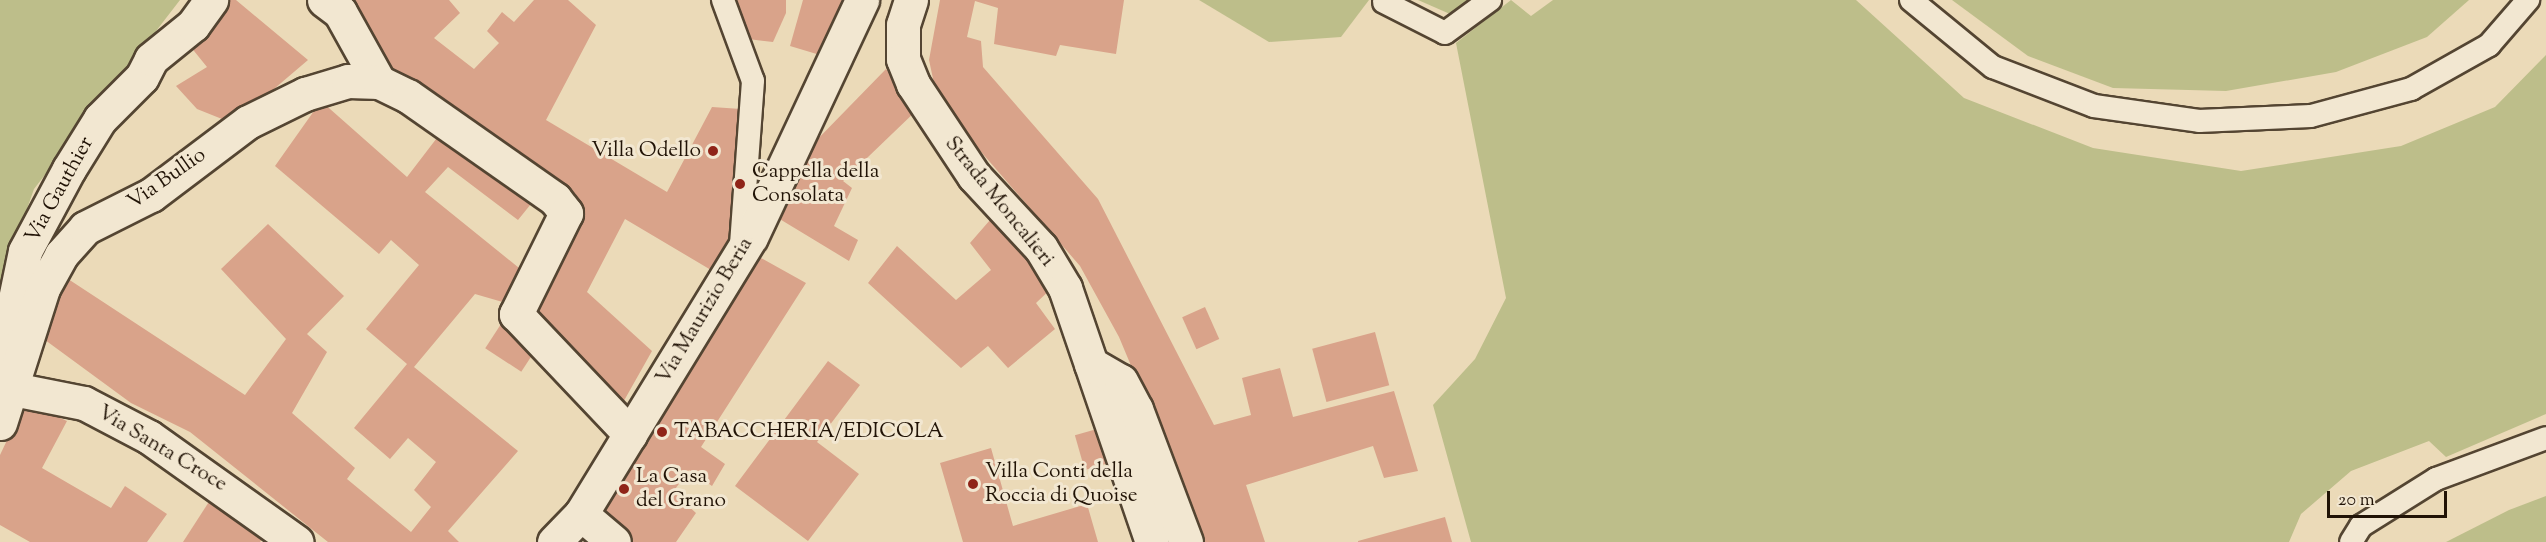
<!DOCTYPE html>
<style>
body{margin:0}
#map{position:relative;width:2546px;height:542px;overflow:hidden;background:#ebdab8;font-family:"Sorts Mill Goudy",serif}
div>[style]{position:absolute}
.green>*{inset:0;background:#bdbe8a}
.building>*{inset:0;background:#d9a38a;transform-origin:0 0}
.roads{filter:drop-shadow(2px 0 #544532) drop-shadow(-2px 0 #544532) drop-shadow(0 2px #544532) drop-shadow(0 -2px #544532)}
.lane>*{height:22px;margin:-11px;padding:0 11px;transform-origin:11px;border-radius:11px;background:#f2e7d1}
.street>*{height:33px;margin:-16.5px;padding:0 16.5px;transform-origin:16.5px;border-radius:16.5px;background:#f2e7d1}
.dots>*{width:16px;height:16px;translate:-50% -50%;box-sizing:border-box;border:3px solid #f2e7d1;border-radius:50%}
span{translate:-50% -50%;white-space:nowrap;text-align:center;line-height:1.15;-webkit-text-stroke:6px #f2e7d1;paint-order:stroke}
.poi-label{font-size:21px;color:#211306}
.right{translate:-100% -50%;text-align:right}
.left{translate:0 -50%;text-align:left}
.street-label{font-size:21px;color:#211306}
.scale{position:absolute;left:2327px;top:491px;width:120px;height:27px;box-sizing:border-box;border:3px solid #211306;border-top:0;padding-left:8px;font-size:18px;line-height:21px;white-space:nowrap;color:#211306;-webkit-text-stroke:4px #f2e7d1;paint-order:stroke}
</style>
<div id="map">
<div class="green">
<div style="clip-path:polygon(0 0,180px 0,34px 189px,0 285px)"></div>
<div style="clip-path:polygon(1199px 0,1369px 0,1341px 37px,1269px 42px)"></div>
<div style="clip-path:polygon(1418px 0,1467px 0,1450px 14px)"></div>
<div style="clip-path:polygon(1511px 0,1531px 16px,1553px 0,1856px 0,1964px 98px,2093px 148px,2241px 171px,2401px 146px,2495px 107px,2546px 55px,2546px 414px,2446px 457px,2429px 441px,2351px 471px,2301px 514px,2289px 542px,1471px 542px,1433px 405px,1475px 359px,1506px 298px,1456px 43px)"></div>
<div style="clip-path:polygon(1952px 0,2469px 0,2427px 37px,2336px 72px,2226px 91px,2113px 88px,2028px 56px)"></div>
<div style="clip-path:polygon(2546px 496px,2546px 542px,2446px 542px,2509px 510px)"></div>
</div>
<div class="building">
<div style="clip-path:polygon(228px 0,236px 0,308px 60px,261px 100px,222px 119px,197px 109px,176px 86px,207px 67px,190px 46px)"></div>
<div style="clip-path:polygon(336px 0,449px 0,460px 13px,434px 38px,474px 69px,499px 43px,487px 31px,502px 12px,514px 22px,534px 0,568px 0,596px 25px,546px 120px,667px 192px,712px 107px,741px 109px,730px 236px,711px 270px,625px 219px,587px 292px,652px 351px,621px 406px,535px 315px,535px 296px,575px 208px,389px 70px)"></div>
<div style="clip-path:polygon(732px 0,786px 0,786px 13px,773px 42px,748px 39px)"></div>
<div style="clip-path:polygon(803px 0,851px 0,830px 58px,790px 46px)"></div>
<div style="clip-path:polygon(940px 0,1124px 0,1116px 54px,1060px 45px,1056px 56px,994px 44px,998px 8px,975px 1px,967px 37px,981px 41px,983px 67px,1098px 199px,1214px 425px,1251px 415px,1242px 378px,1280px 368px,1293px 417px,1394px 391px,1418px 471px,1384px 478px,1373px 446px,1246px 485px,1265px 542px,1205px 542px,1119px 337px,1080px 266px,938px 102px,929px 60px)"></div>
<div style="clip-path:polygon(886px 69px,918px 109px,843px 181px,852px 188px,834px 226px,858px 240px,849px 261px,778px 218px,808px 149px)"></div>
<div style="clip-path:polygon(321px 101px,407px 177px,443px 130px,539px 194px,518px 220px,448px 167px,425px 192px,524px 272px,506px 303px,475px 294px,414px 367px,518px 451px,448px 531px,459px 542px,328px 542px,190px 432px,131px 403px,41px 337px,62px 275px,245px 395px,286px 339px,221px 269px,268px 224px,344px 296px,307px 334px,327px 352px,292px 413px,355px 468px,347px 479px,411px 532px,431px 507px,414px 490px,436px 462px,408px 438px,390px 459px,354px 428px,407px 364px,366px 329px,419px 265px,391px 240px,379px 254px,275px 166px)"></div>
<div style="clip-path:polygon(997px 212px,1054px 286px,1036px 303px,1055px 329px,1008px 368px,988px 346px,961px 368px,868px 283px,897px 246px,956px 300px,991px 270px,970px 243px)"></div>
<div style="clip-path:polygon(752px 253px,806px 283px,701px 447px,725px 464px,712px 486px,689px 470px,673px 492px,696px 513px,676px 542px,630px 542px,593px 509px)"></div>
<div style="left:1205px;top:307px;width:35px;height:25px;rotate:66deg"></div>
<div style="left:501px;top:324px;width:43px;height:29px;rotate:33deg"></div>
<div style="left:1375px;top:332px;width:55px;height:65px;rotate:75deg"></div>
<div style="clip-path:polygon(828px 361px,860px 385px,817px 442px,859px 474px,808px 541px,735px 486px)"></div>
<div style="clip-path:polygon(32px 406px,67px 421px,42px 468px,111px 508px,125px 486px,167px 514px,147px 542px,30px 542px,0 525px,0 455px,19px 415px)"></div>
<div style="left:1097px;top:429px;width:36px;height:23px;rotate:74deg"></div>
<div style="clip-path:polygon(991px 448px,1013px 526px,1087px 504px,1098px 542px,963px 542px,940px 463px)"></div>
<div style="clip-path:polygon(214px 494px,265px 536px,260px 542px,183px 542px)"></div>
<div style="clip-path:polygon(1445px 517px,1452px 542px,1358px 542px,1358px 541px)"></div>
</div>
<div class="roads">
<div class="lane">
<div style="left:723px;top:0;width:86px;rotate:69.7deg"></div>
<div style="left:753px;top:81px;width:164px;rotate:94.2deg"></div>
<div style="left:1911px;top:0;width:106px;rotate:39.3deg"></div>
<div style="left:1993px;top:67px;width:108px;rotate:21.1deg"></div>
<div style="left:2094px;top:106px;width:106px;rotate:8.1deg"></div>
<div style="left:2199px;top:121px;width:112px;rotate:-2.6deg"></div>
<div style="left:2311px;top:116px;width:104px;rotate:-15.1deg"></div>
<div style="left:2411px;top:89px;width:90px;rotate:-29.4deg"></div>
<div style="left:2489px;top:45px;width:60px;rotate:-49.1deg"></div>
<div style="left:1384px;top:2px;width:68px;rotate:26.9deg"></div>
<div style="left:1445px;top:33px;width:56px;rotate:-36.3deg"></div>
<div style="left:2351px;top:542px;width:19px;rotate:-58deg"></div>
<div style="left:2361px;top:526px;width:89px;rotate:-32.1deg"></div>
<div style="left:2436px;top:479px;width:117px;rotate:-20.4deg"></div>
</div>
<div class="street">
<div style="left:324px;top:0;width:20px;rotate:37deg"></div>
<div style="left:340px;top:12px;width:80px;rotate:60.9deg"></div>
<div style="left:911px;top:0;width:26px;rotate:108deg"></div>
<div style="left:903px;top:25px;width:34px;rotate:90deg"></div>
<div style="left:903px;top:59px;width:27px;rotate:68deg"></div>
<div style="left:913px;top:84px;width:110px;rotate:56.5deg"></div>
<div style="left:974px;top:176px;width:98px;rotate:47.1deg"></div>
<div style="left:1041px;top:248px;width:47px;rotate:59deg"></div>
<div style="left:1065px;top:288px;width:268px;rotate:71.1deg"></div>
<div style="left:1091px;top:364px;width:34px;rotate:30deg"></div>
<div style="left:1121px;top:381px;width:32px;rotate:62deg"></div>
<div style="left:1136px;top:409px;width:142px;rotate:69.4deg"></div>
<div style="left:12px;top:366px;width:48px;rotate:-91.2deg"></div>
<div style="left:11px;top:318px;width:68px;rotate:-78.2deg"></div>
<div style="left:25px;top:251px;width:93px;rotate:-61.8deg"></div>
<div style="left:69px;top:169px;width:59px;rotate:-58.2deg"></div>
<div style="left:100px;top:119px;width:59px;rotate:-45deg"></div>
<div style="left:142px;top:77px;width:20px;rotate:-63deg"></div>
<div style="left:151px;top:59px;width:54px;rotate:-39deg"></div>
<div style="left:193px;top:25px;width:31px;rotate:-54deg"></div>
<div style="left:13px;top:389px;width:72px;rotate:11.2deg"></div>
<div style="left:84px;top:403px;width:73px;rotate:27.6deg"></div>
<div style="left:149px;top:437px;width:181px;rotate:35.4deg"></div>
<div style="left:0;top:423px;width:142px;rotate:-72.3deg"></div>
<div style="left:43px;top:288px;width:38px;rotate:-61deg"></div>
<div style="left:61px;top:255px;width:36px;rotate:-48deg"></div>
<div style="left:85px;top:228px;width:74px;rotate:-26.6deg"></div>
<div style="left:151px;top:195px;width:121px;rotate:-37deg"></div>
<div style="left:248px;top:122px;width:64px;rotate:-26.2deg"></div>
<div style="left:305px;top:94px;width:45px;rotate:-16.8deg"></div>
<div style="left:348px;top:81px;width:31px;rotate:2deg"></div>
<div style="left:379px;top:82px;width:32px;rotate:26deg"></div>
<div style="left:408px;top:96px;width:179px;rotate:35deg"></div>
<div style="left:555px;top:199px;width:18px;rotate:52deg"></div>
<div style="left:566px;top:213px;width:113px;rotate:116.3deg"></div>
<div style="left:516px;top:314px;width:166px;rotate:46.5deg"></div>
<div style="left:581px;top:514px;width:43px;rotate:40.3deg"></div>
<div style="left:554px;top:542px;width:39px;rotate:-46deg"></div>
<div style="left:581px;top:514px;width:325px;rotate:-58.5deg"></div>
<div style="left:751px;top:237px;width:262px;rotate:-64.9deg"></div>
</div>
</div>
<div class="dots">
<div style="left:713px;top:151px;background:#8f2418"></div>
<div style="left:740px;top:184px;background:#8f2418"></div>
<div style="left:662px;top:432px;background:#8f2418"></div>
<div style="left:973px;top:484px;background:#8f2418"></div>
<div style="left:624px;top:489px;background:#8f2418"></div>
</div>
<div class="poi-label">
<span class="right" style="left:701px;top:151px">Villa Odello</span>
<span class="left" style="left:752px;top:184px">Cappella della<br>Consolata</span>
<span class="left" style="left:674px;top:432px">TABACCHERIA/EDICOLA</span>
<span class="left" style="left:985px;top:484px">Villa Conti della<br>Roccia di Quoise</span>
<span class="left" style="left:636px;top:489px">La Casa<br>del Grano</span>
</div>
<div class="street-label">
<span style="left:167px;top:179px;rotate:-35deg">Via Bullio</span>
<span style="left:60px;top:190px;rotate:-61deg">Via Gauthier</span>
<span style="left:999px;top:202px;rotate:51deg">Strada Moncalieri</span>
<span style="left:705px;top:311px;rotate:-59deg">Via Maurizio Beria</span>
<span style="left:162px;top:449px;rotate:31deg">Via Santa Croce</span>
</div>
<div class="scale">20 m</div>
</div>
